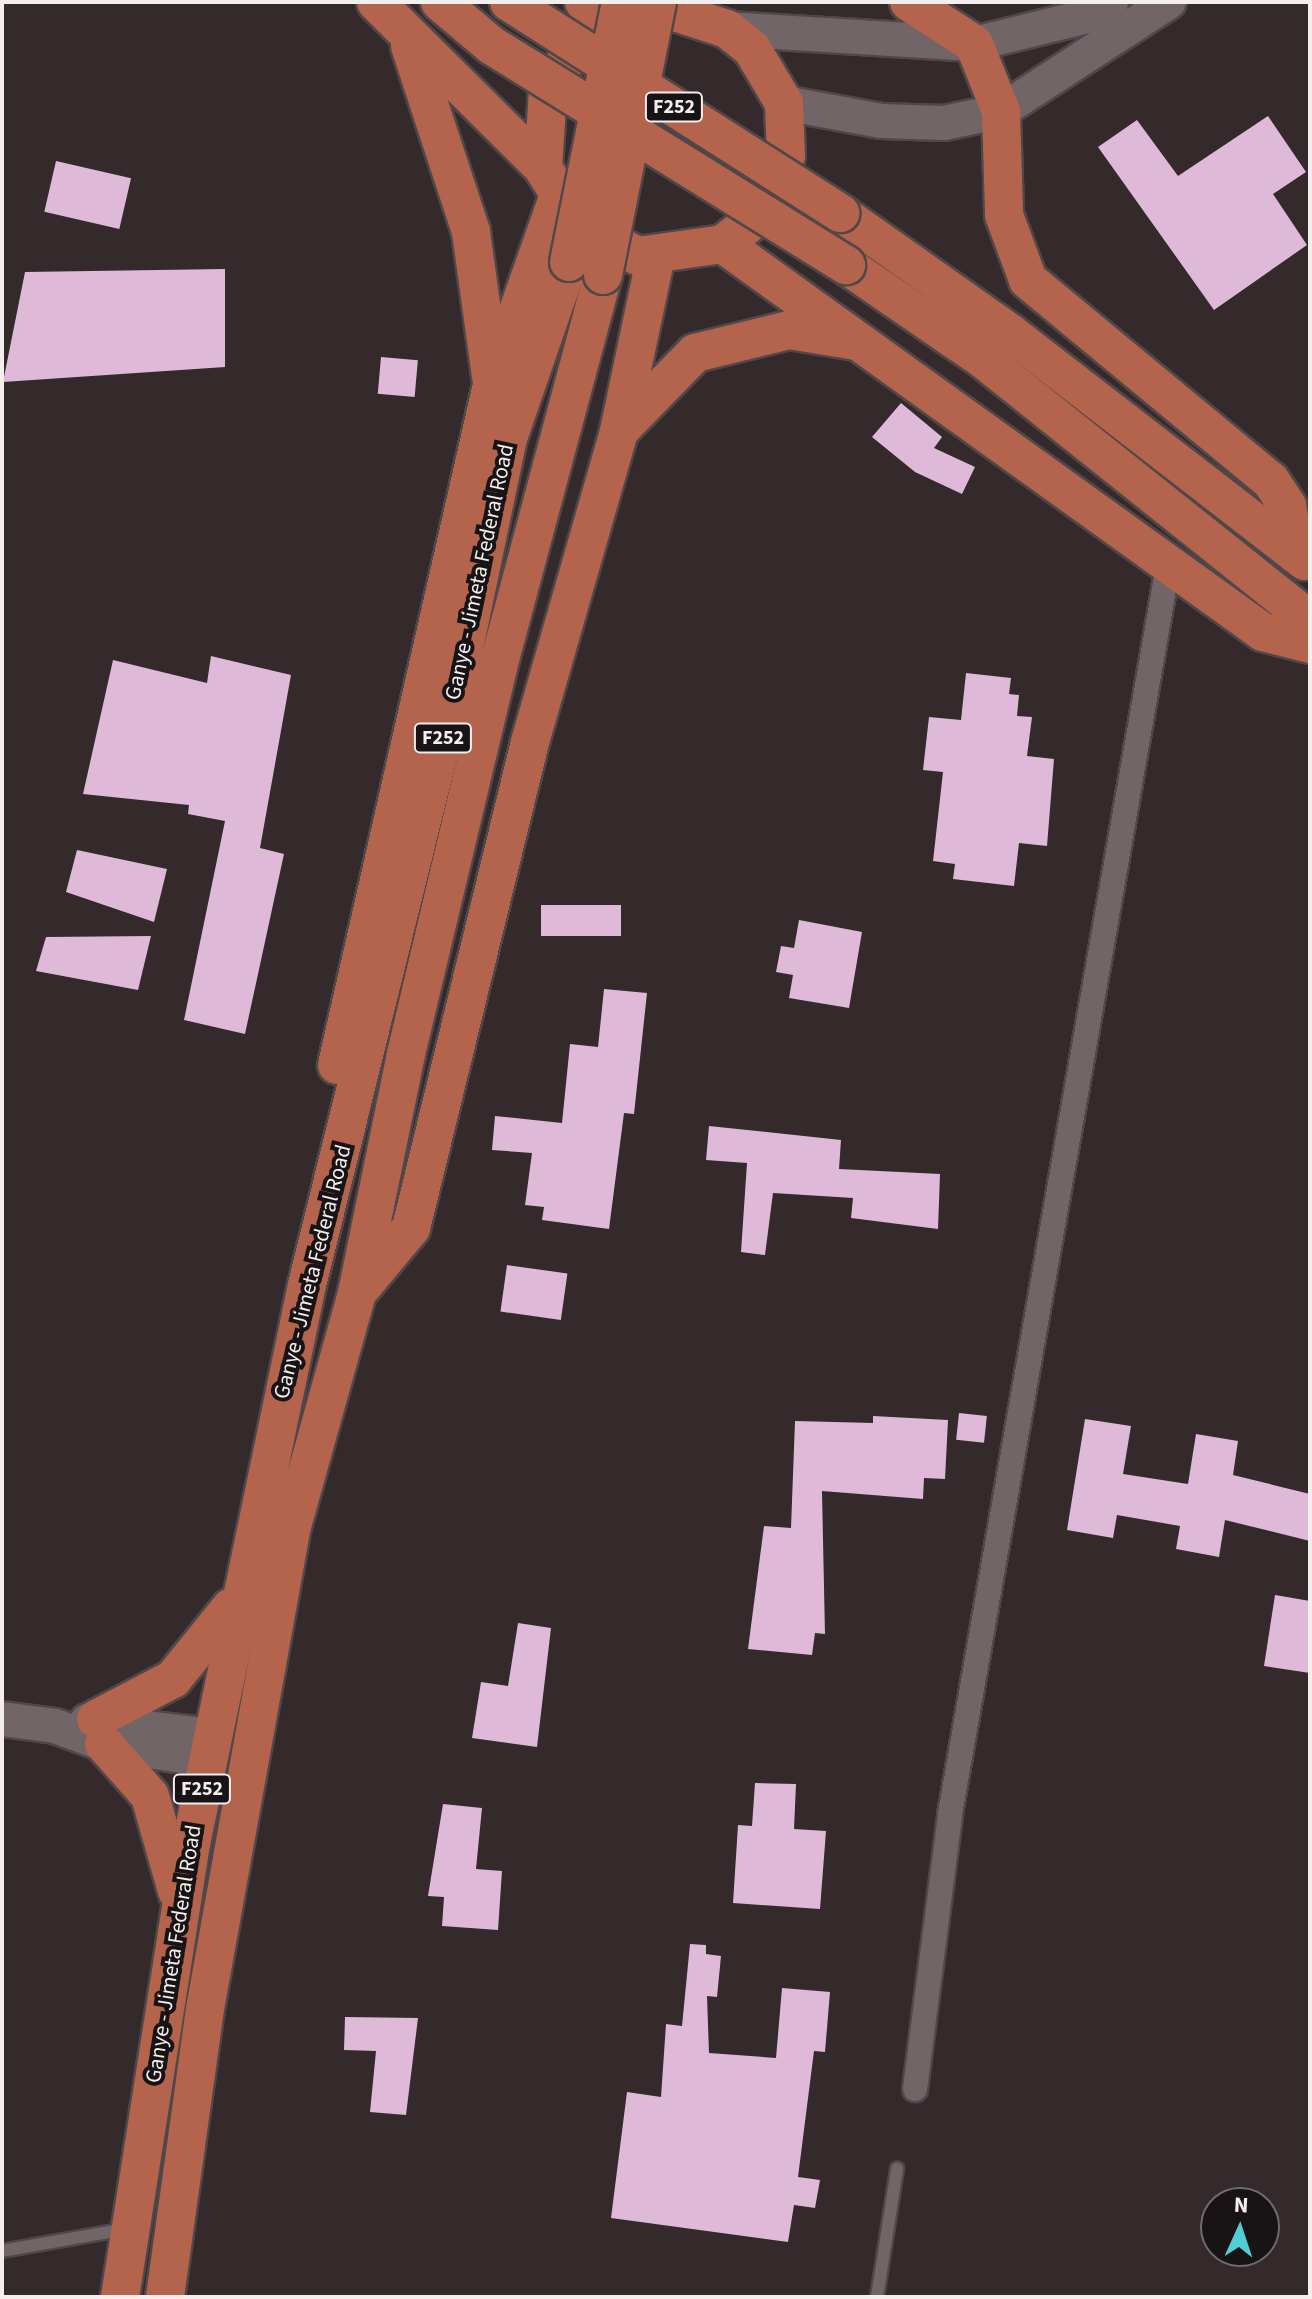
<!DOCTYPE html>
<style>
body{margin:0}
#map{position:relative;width:1312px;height:2299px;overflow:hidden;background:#34292b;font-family:"Source Sans 3",sans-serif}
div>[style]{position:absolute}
.building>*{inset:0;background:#dfbad8;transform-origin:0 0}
.roads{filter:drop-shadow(2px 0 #504749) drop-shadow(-2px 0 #504749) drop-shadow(0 2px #504749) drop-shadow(0 -2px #504749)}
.service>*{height:12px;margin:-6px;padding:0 6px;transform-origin:6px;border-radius:6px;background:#726568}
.minor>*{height:24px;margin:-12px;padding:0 12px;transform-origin:12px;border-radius:12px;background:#726568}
.secondary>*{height:34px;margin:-17px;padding:0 17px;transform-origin:17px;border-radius:17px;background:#726568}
.primary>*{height:38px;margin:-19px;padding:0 19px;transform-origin:19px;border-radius:19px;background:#b4634c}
.bridges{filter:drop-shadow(2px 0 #504749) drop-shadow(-2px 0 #504749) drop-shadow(0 2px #504749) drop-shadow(0 -2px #504749)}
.primary-bridge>*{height:38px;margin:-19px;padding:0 19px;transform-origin:19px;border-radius:19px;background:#b4634c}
span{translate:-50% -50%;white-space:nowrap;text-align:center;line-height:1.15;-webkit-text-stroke:8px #181314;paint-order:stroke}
.shield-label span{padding:2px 6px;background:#181314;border:2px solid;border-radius:6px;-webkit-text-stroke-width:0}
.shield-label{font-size:20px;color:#f5eeef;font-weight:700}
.street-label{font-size:22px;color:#f5eeef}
.frame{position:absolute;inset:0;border:4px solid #f5eeef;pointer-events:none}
.north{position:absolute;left:1200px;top:2187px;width:80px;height:80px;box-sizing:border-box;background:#181314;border:2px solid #706b6c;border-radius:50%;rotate:3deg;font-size:22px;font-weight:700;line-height:32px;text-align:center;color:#f5eeef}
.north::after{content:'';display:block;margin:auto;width:28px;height:36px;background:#52ccd6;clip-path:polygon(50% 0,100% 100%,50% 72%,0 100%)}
</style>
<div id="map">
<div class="building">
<div style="clip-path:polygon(1268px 116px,1306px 172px,1273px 194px,1307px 245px,1214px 310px,1098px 147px,1137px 120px,1178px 176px)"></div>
<div style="left:56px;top:161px;width:77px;height:52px;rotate:13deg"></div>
<div style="clip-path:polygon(225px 269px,225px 367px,3px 382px,25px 272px)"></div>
<div style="left:381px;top:357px;width:37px;height:37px;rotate:5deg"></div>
<div style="clip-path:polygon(901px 403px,942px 437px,934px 448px,975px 467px,962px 494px,915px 472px,872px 437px)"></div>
<div style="clip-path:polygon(211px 656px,291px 675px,260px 848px,284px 854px,245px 1034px,184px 1020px,225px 821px,188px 814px,189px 805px,83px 794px,113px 660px,207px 683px)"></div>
<div style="clip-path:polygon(966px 673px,1011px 678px,1009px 694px,1019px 695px,1017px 716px,1032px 717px,1027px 756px,1054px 759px,1047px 846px,1019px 843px,1014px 886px,953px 879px,955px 864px,933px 861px,943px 772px,923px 770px,929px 717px,961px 720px)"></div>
<div style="clip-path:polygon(77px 850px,167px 869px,154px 922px,66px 892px)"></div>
<div style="left:541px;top:905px;width:80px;height:31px"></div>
<div style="clip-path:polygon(799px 920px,862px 932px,849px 1008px,789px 998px,793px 975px,776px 972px,781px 946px,794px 948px)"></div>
<div style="clip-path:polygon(151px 936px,138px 990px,36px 971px,46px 937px)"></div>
<div style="clip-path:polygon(604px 989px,647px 993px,634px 1114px,624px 1113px,609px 1229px,542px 1220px,544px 1207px,525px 1205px,532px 1153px,492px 1150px,495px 1116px,562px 1123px,570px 1044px,598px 1047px)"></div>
<div style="clip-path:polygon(709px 1126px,841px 1140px,839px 1169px,940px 1174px,938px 1229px,851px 1218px,853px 1198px,773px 1193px,765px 1255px,741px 1252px,747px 1163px,706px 1160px)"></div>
<div style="left:507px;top:1265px;width:61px;height:47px;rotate:8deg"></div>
<div style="left:959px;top:1413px;width:28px;height:27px;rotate:6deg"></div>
<div style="clip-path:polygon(873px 1416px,948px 1420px,945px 1479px,924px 1478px,923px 1499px,822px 1491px,825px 1634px,815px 1633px,812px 1655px,748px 1649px,764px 1526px,791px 1528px,795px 1421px,873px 1423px)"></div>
<div style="clip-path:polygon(1085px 1419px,1131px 1426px,1123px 1474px,1188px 1484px,1196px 1434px,1238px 1441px,1233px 1475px,1310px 1494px,1310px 1541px,1225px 1520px,1219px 1557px,1176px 1549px,1180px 1526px,1117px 1515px,1113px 1538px,1067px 1530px)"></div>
<div style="clip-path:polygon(1275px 1595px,1310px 1601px,1310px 1673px,1264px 1666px)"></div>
<div style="clip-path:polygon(518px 1623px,551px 1628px,537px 1747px,472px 1738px,481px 1682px,508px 1686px)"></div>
<div style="clip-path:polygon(755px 1783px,796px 1784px,794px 1829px,826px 1831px,820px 1909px,733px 1903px,738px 1825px,752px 1826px)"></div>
<div style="clip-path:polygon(443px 1804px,482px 1808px,476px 1869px,502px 1871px,498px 1930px,442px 1926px,444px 1897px,428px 1896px)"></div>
<div style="clip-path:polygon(690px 1944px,706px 1945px,706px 1954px,721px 1956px,717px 1997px,707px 1996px,709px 2053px,776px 2058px,782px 1988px,830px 1992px,825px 2052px,814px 2051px,798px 2177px,820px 2180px,815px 2208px,794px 2205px,788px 2242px,611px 2218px,627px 2092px,661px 2097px,666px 2024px,682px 2026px)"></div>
<div style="clip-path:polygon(345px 2017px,418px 2018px,406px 2115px,370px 2112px,376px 2051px,344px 2050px)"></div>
</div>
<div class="roads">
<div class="service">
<div style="left:2px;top:2251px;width:126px;rotate:-10.1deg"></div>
<div style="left:877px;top:2297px;width:130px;rotate:-81.1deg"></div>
</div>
<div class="minor">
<div style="left:915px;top:2089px;width:277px;rotate:-82.7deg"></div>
<div style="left:950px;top:1814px;width:1272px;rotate:-80.09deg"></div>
</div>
<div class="secondary">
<div style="left:727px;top:29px;width:247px;rotate:3.5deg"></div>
<div style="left:974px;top:44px;width:117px;rotate:-13.8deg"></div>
<div style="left:1088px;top:16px;width:27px;rotate:-31deg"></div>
<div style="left:784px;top:103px;width:99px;rotate:10.5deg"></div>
<div style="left:881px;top:121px;width:63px;rotate:1.8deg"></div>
<div style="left:944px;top:123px;width:58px;rotate:-11.9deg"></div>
<div style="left:1001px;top:111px;width:200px;rotate:-33deg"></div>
<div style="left:2px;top:1719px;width:53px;rotate:7.5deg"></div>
<div style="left:55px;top:1726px;width:52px;rotate:20.2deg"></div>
<div style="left:104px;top:1744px;width:105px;rotate:8.7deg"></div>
<div style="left:87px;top:1721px;width:127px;rotate:6.8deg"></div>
</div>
<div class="primary">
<div style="left:376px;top:2px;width:235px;rotate:44.8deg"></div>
<div style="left:543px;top:168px;width:68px;rotate:58.2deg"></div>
<div style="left:579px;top:226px;width:66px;rotate:27deg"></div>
<div style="left:638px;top:256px;width:86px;rotate:-8deg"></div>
<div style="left:723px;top:244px;width:47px;rotate:-38.1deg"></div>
<div style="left:760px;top:215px;width:64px;rotate:-66.2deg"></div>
<div style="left:786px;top:156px;width:53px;rotate:-92.2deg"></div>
<div style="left:784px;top:103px;width:63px;rotate:-120.7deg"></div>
<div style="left:752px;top:49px;width:32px;rotate:-141deg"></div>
<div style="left:727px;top:29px;width:55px;rotate:-161.9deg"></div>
<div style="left:675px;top:12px;width:47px;rotate:173.9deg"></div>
<div style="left:628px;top:17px;width:66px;rotate:148.7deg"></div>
<div style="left:572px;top:51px;width:46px;rotate:121.6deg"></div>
<div style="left:548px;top:90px;width:78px;rotate:93.7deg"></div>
<div style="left:584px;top:2px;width:33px;rotate:41deg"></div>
<div style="left:909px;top:2px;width:77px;rotate:32.9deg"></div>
<div style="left:974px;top:44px;width:72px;rotate:68.1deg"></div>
<div style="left:1001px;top:111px;width:104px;rotate:88.3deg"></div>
<div style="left:1004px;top:215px;width:69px;rotate:69.7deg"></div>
<div style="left:1028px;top:280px;width:315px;rotate:39.6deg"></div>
<div style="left:1271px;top:481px;width:30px;rotate:57deg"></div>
<div style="left:1287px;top:506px;width:49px;rotate:79.4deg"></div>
<div style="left:410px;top:46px;width:196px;rotate:71.8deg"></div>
<div style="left:471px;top:232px;width:146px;rotate:82.1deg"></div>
<div style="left:840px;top:213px;width:208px;rotate:35.2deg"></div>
<div style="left:1010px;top:333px;width:373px;rotate:37.7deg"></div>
<div style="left:723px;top:244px;width:665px;rotate:35.7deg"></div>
<div style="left:1263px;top:632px;width:49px;rotate:14.3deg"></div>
<div style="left:846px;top:265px;width:168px;rotate:34.5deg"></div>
<div style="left:984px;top:360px;width:417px;rotate:38.6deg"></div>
<div style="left:619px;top:431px;width:109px;rotate:-45.7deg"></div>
<div style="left:695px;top:353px;width:97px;rotate:-13.7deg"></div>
<div style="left:789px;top:330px;width:68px;rotate:9.3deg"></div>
<div style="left:337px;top:1065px;width:697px;rotate:-77.16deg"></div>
<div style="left:492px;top:385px;width:196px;rotate:-70.6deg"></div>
<div style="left:362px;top:1287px;width:77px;rotate:-50.3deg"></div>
<div style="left:411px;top:1228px;width:500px;rotate:-76.24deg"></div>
<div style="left:530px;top:742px;width:323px;rotate:-74deg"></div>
<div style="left:619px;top:431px;width:179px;rotate:-78.1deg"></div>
<div style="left:96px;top:1719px;width:87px;rotate:-27.5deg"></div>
<div style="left:173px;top:1679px;width:92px;rotate:-51.1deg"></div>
<div style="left:104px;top:1744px;width:69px;rotate:48.5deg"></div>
<div style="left:150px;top:1796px;width:99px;rotate:74.1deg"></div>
<div style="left:120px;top:2297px;width:459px;rotate:-81.1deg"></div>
<div style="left:191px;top:1844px;width:571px;rotate:-78.28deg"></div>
<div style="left:307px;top:1285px;width:646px;rotate:-76.11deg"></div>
<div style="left:462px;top:658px;width:225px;rotate:-78.2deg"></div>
<div style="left:508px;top:438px;width:186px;rotate:-70.9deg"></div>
<div style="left:165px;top:2297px;width:291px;rotate:-82.1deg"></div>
<div style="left:205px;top:2009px;width:491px;rotate:-79.8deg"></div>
<div style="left:292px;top:1526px;width:242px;rotate:-74.4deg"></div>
<div style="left:357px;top:1293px;width:244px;rotate:-78.4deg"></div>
<div style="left:406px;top:1054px;width:398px;rotate:-76.6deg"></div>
<div style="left:498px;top:667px;width:406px;rotate:-75deg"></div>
</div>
</div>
<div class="bridges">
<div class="primary-bridge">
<div style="left:440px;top:2px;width:67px;rotate:40.1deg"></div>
<div style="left:491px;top:45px;width:418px;rotate:31.8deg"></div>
<div style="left:509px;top:2px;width:393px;rotate:32.5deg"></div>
<div style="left:569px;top:262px;width:265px;rotate:-78.7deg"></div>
<div style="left:603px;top:275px;width:278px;rotate:-78.8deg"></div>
</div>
</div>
<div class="shield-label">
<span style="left:674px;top:107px">F252</span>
<span style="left:443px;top:738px">F252</span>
<span style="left:202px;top:1789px">F252</span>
</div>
<div class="street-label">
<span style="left:480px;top:572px;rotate:-78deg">Ganye - Jimeta Federal Road</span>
<span style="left:313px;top:1272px;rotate:-76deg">Ganye - Jimeta Federal Road</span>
<span style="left:174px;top:1954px;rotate:-81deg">Ganye - Jimeta Federal Road</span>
</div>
<div class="frame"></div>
<div class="north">N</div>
</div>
